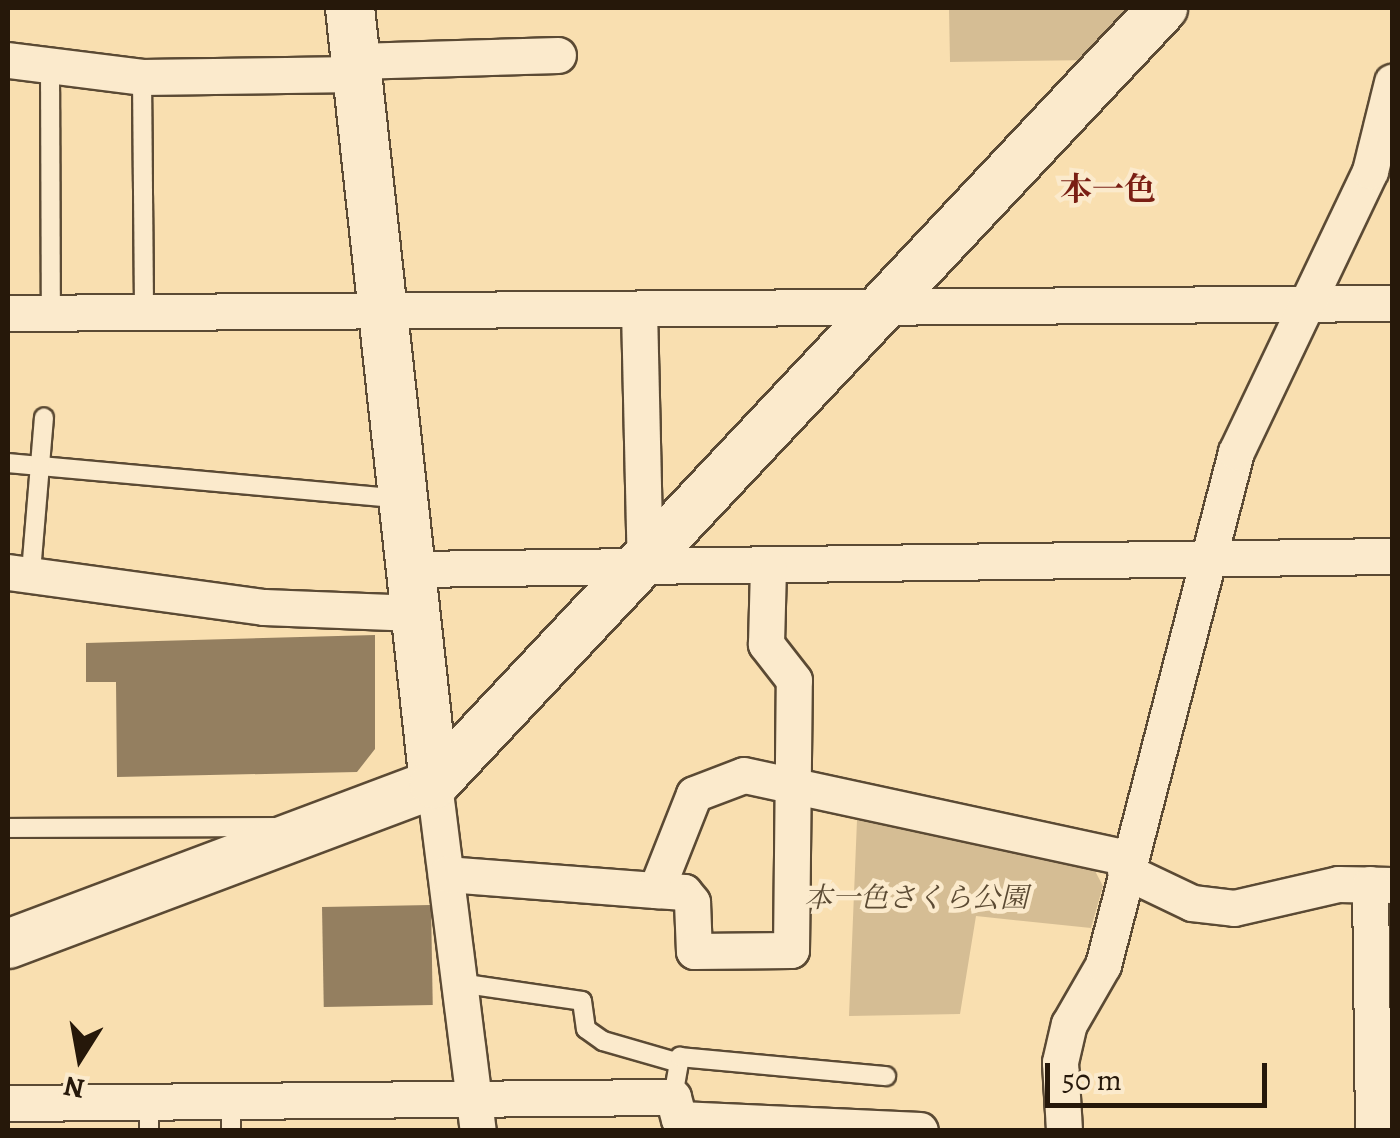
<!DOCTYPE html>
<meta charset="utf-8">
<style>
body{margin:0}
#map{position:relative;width:1400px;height:1138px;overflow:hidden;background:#f9dfb0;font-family:Alegreya,"Noto Serif JP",serif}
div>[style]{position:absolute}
.green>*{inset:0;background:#d5bd94}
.building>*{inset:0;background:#947f60;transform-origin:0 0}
.roads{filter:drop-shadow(2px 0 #5b4a34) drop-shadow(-2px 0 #5b4a34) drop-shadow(0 2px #5b4a34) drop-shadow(0 -2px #5b4a34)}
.lane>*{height:18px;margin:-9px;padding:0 9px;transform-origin:9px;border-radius:9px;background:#fbeacc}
.street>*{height:35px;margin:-17.5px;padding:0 17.5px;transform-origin:17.5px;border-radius:17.5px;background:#fbeacc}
.secondary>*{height:48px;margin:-24px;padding:0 24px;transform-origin:24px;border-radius:24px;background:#fbeacc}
span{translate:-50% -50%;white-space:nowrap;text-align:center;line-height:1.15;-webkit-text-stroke:9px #fbeacc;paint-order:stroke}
.park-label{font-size:28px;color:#5b4a33;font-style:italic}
.quarter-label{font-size:32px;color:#7a1f14;font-weight:700}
.frame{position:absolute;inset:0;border:10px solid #26180a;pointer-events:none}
.north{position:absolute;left:30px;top:1008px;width:100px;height:100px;-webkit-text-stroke:8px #fbeacc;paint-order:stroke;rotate:191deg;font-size:28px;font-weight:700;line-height:40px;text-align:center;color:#26180a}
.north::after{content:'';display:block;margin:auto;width:35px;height:45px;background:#26180a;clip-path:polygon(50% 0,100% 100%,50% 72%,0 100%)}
.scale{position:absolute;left:1045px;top:1063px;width:222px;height:45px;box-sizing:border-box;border:5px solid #26180a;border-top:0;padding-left:12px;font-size:30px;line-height:35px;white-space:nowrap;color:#26180a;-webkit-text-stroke:8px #fbeacc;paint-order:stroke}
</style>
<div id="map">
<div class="green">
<div style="clip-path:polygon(949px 8px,1147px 8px,1098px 60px,950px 62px)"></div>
<div style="clip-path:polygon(857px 820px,1095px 871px,1103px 886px,1091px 928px,976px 916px,960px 1014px,849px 1016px)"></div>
</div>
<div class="building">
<div style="clip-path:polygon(375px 635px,375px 749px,357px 772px,117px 777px,116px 682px,86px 682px,86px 643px)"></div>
<div style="left:431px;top:905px;width:100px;height:109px;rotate:89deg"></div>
</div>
<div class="roads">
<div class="lane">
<div style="left:50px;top:63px;width:249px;rotate:89.8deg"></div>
<div style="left:142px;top:77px;width:235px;rotate:89.5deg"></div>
<div style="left:8px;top:463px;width:395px;rotate:5.2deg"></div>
<div style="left:31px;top:572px;width:155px;rotate:-85.2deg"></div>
<div style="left:8px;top:828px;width:266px;rotate:-0.2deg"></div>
<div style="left:466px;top:984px;width:117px;rotate:8.3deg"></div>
<div style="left:582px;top:1001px;width:28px;rotate:82deg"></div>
<div style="left:586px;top:1029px;width:21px;rotate:35deg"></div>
<div style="left:603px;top:1041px;width:79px;rotate:16.1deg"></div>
<div style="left:673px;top:1097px;width:41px;rotate:-80.1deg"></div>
<div style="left:680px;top:1057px;width:207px;rotate:5.3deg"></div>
<div style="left:231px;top:1102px;width:28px;rotate:90deg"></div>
<div style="left:149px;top:1130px;width:27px;rotate:-90deg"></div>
</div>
<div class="street">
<div style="left:8px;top:60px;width:135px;rotate:7.2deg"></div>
<div style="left:142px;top:77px;width:216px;rotate:-0.8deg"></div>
<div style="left:356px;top:61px;width:202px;rotate:-1.7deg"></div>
<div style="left:639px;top:309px;width:258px;rotate:88.7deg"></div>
<div style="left:8px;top:313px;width:1384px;rotate:-0.41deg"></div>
<div style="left:413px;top:569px;width:979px;rotate:-0.76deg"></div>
<div style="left:8px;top:572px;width:258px;rotate:7.8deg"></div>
<div style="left:264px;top:607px;width:152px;rotate:2.3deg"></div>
<div style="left:434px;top:784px;width:349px;rotate:82.8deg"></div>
<div style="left:1125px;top:871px;width:74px;rotate:25.5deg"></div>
<div style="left:1192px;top:903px;width:42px;rotate:6.8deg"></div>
<div style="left:1234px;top:908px;width:107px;rotate:-13deg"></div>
<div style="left:1338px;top:884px;width:54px;rotate:1.1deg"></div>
<div style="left:446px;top:874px;width:211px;rotate:4.4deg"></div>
<div style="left:656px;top:890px;width:103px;rotate:-68.4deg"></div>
<div style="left:694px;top:794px;width:53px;rotate:-20.8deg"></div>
<div style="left:744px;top:775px;width:394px;rotate:12.2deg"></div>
<div style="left:1370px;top:884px;width:246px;rotate:89.3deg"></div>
<div style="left:656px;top:890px;width:28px;rotate:4deg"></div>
<div style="left:684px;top:892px;width:13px;rotate:51deg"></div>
<div style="left:692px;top:902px;width:49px;rotate:87.7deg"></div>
<div style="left:694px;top:951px;width:97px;rotate:-0.6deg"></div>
<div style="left:791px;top:950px;width:270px;rotate:-89.4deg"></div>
<div style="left:794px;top:680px;width:46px;rotate:-127.9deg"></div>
<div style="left:766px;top:644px;width:79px;rotate:-88.5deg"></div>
<div style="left:8px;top:1103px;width:665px;rotate:-0.52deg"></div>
<div style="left:673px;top:1097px;width:23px;rotate:75deg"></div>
<div style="left:679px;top:1119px;width:241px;rotate:2.6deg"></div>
<div style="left:1064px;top:1130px;width:68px;rotate:-93.4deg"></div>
<div style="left:1060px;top:1062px;width:39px;rotate:-77deg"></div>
<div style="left:1069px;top:1024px;width:68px;rotate:-60deg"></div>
<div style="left:1103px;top:965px;width:530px;rotate:-75.47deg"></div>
<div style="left:1236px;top:452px;width:311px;rotate:-64.5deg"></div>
<div style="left:1370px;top:171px;width:92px;rotate:-76.1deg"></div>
</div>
<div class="secondary">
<div style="left:350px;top:8px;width:781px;rotate:83.82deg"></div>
<div style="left:8px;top:944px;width:455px;rotate:-20.6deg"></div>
<div style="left:434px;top:784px;width:1065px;rotate:-46.79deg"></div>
</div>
</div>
<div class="park-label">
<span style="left:916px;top:898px">本一色さくら公園</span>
</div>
<div class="quarter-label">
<span style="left:1108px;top:189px">本一色</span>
</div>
<div class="frame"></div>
<div class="north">N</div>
<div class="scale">50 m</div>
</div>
